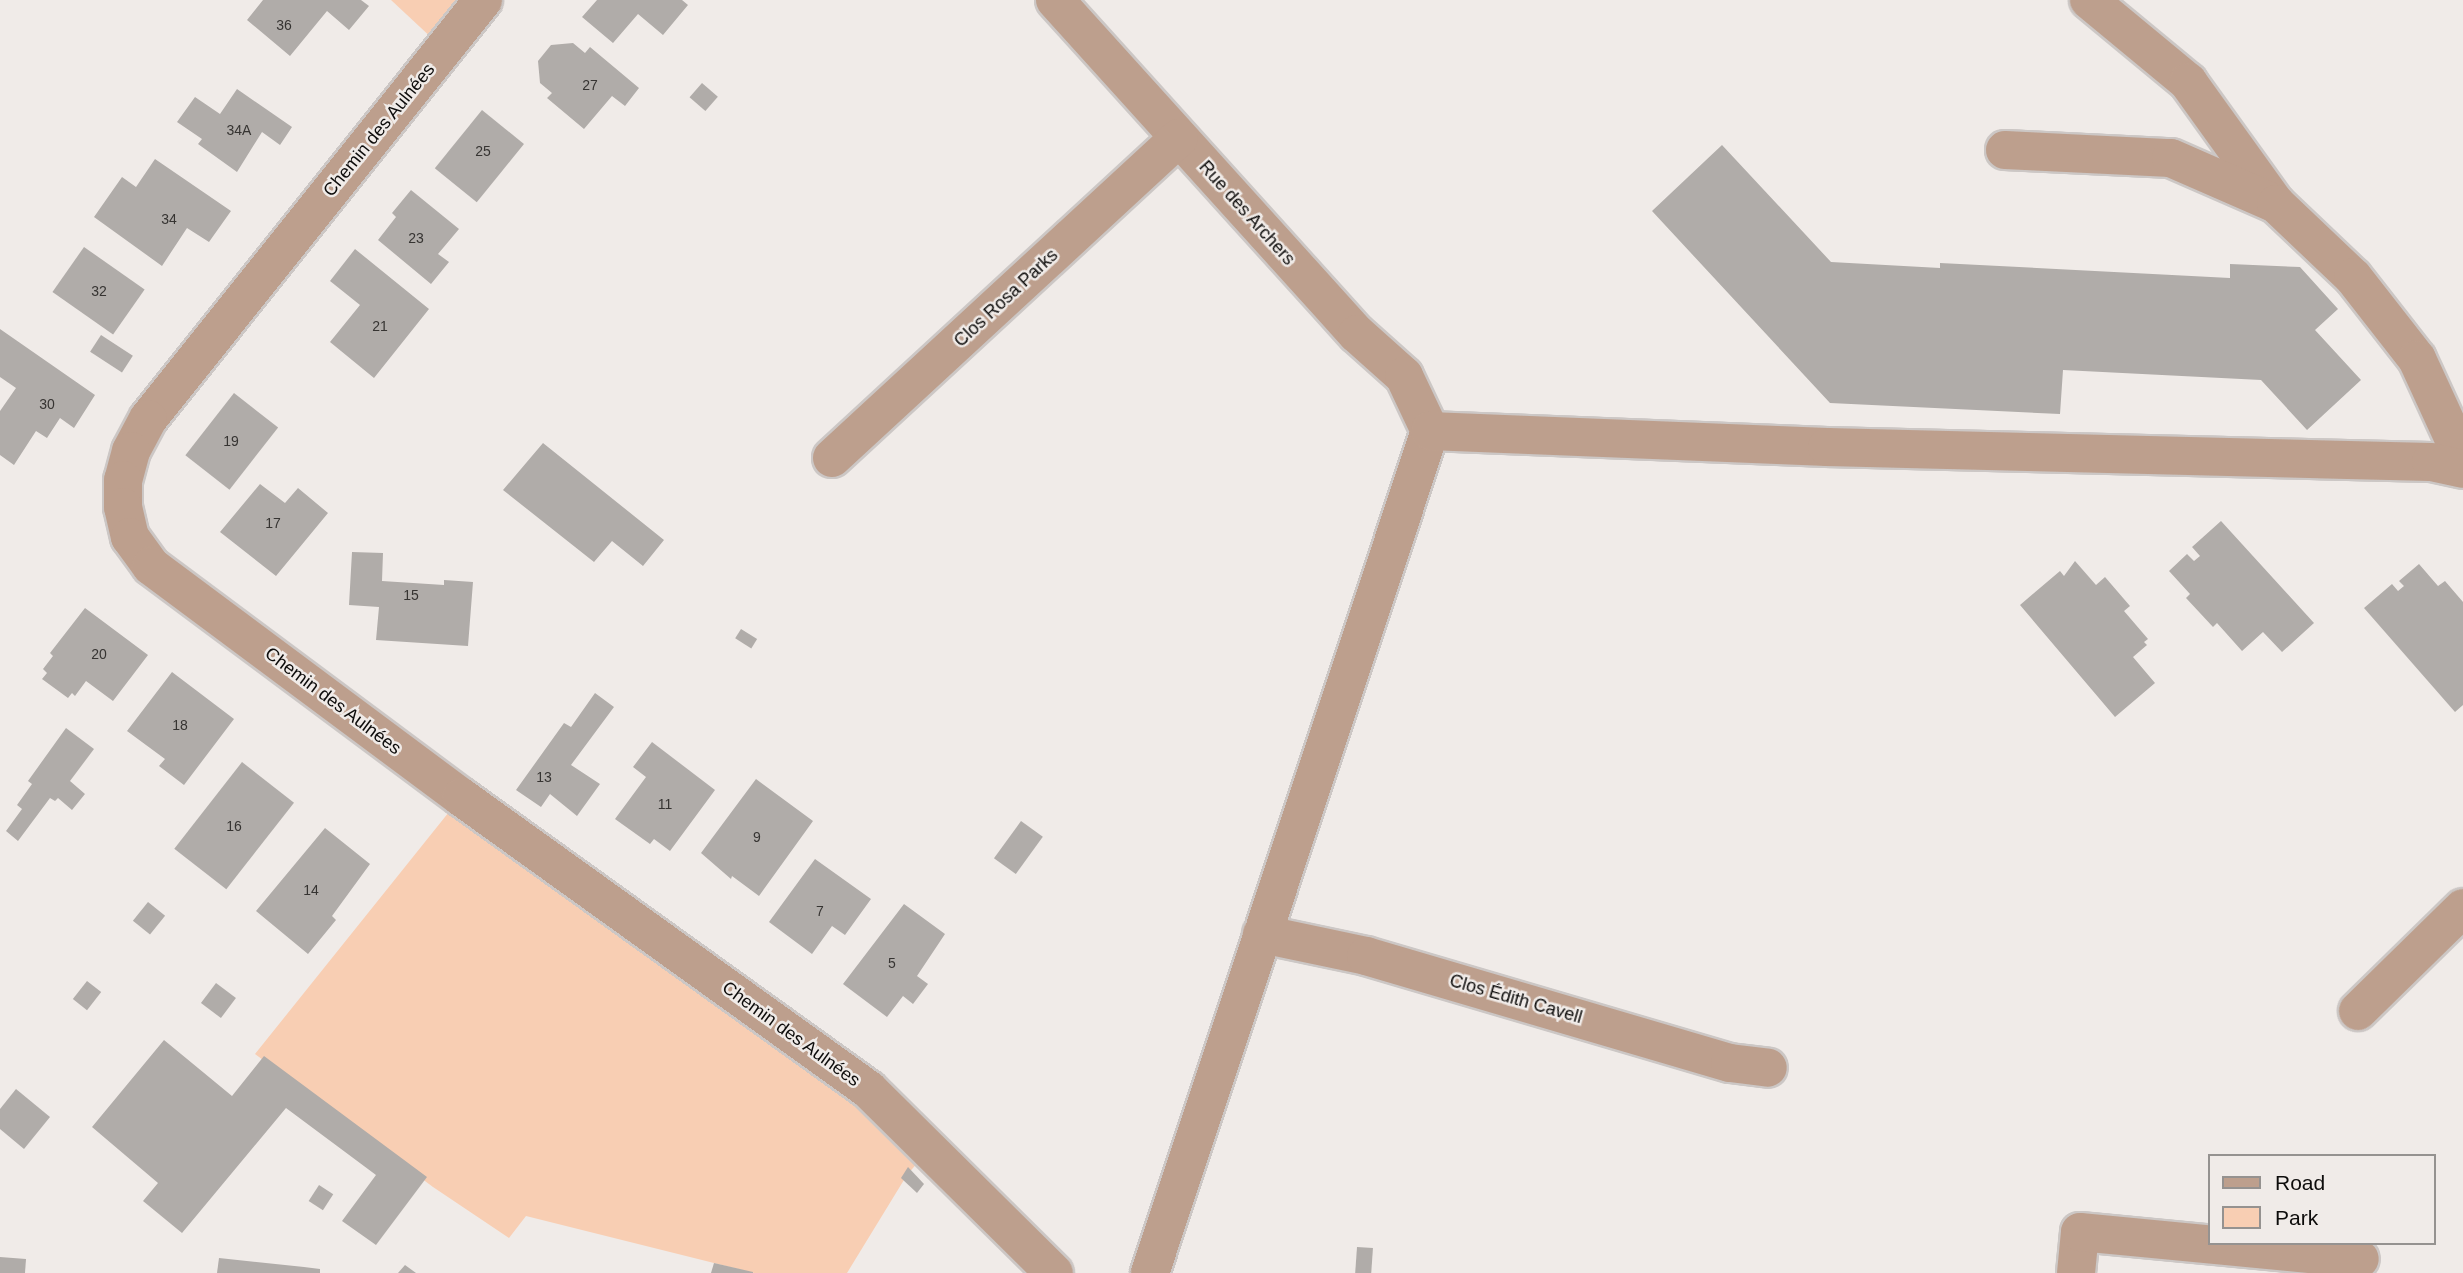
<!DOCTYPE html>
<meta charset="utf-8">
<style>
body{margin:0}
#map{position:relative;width:2463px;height:1273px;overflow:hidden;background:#f0ebe8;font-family:Helvetica,sans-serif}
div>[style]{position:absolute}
.green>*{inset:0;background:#f8ceb3}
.building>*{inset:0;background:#b0aca9;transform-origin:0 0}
.roads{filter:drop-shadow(2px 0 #ccc7c5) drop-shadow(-2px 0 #ccc7c5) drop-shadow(0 2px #ccc7c5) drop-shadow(0 -2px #ccc7c5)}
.minor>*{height:38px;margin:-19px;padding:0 19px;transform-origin:19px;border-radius:19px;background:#bd9f8d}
span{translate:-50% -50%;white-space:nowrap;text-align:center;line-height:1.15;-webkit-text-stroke:5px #f0ebe8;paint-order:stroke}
.number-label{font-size:14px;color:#363432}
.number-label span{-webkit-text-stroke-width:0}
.street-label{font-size:18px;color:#0d0c0b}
.legend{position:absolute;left:2208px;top:1154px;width:228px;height:91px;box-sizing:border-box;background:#f0ebe8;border:2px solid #959290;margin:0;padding:9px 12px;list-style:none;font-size:21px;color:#0d0c0b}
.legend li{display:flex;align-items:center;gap:14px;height:35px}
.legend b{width:35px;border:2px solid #959290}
</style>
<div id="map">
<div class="green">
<div style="clip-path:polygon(391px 0,466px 0,435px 41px)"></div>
<div style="clip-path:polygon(461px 797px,930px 1148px,907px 1175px,847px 1273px,754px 1273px,526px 1216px,509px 1238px,433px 1187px,255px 1054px)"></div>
</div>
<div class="building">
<div style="clip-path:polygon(263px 0,361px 0,369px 6px,349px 30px,327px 11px,290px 56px,247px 20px)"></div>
<div style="clip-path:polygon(597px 0,682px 0,688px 5px,663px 35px,638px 14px,613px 43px,582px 17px)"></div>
<div style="clip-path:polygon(573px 43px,585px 53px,590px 47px,639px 88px,625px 106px,612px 96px,584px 129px,547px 98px,552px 93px,540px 83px,538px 61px,551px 45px)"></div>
<div style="left:702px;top:83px;width:21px;height:19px;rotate:41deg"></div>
<div style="clip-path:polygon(237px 89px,292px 127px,280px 145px,262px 132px,237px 172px,198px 144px,202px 139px,177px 122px,195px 97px,220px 114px)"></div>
<div style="left:482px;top:110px;width:54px;height:75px;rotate:39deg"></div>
<div style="clip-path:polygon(1722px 145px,1831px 262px,1940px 268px,1940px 263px,2230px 278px,2230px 264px,2300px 267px,2338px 309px,2315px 330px,2361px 380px,2307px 430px,2261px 380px,2063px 370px,2060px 414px,1830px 403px,1652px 211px)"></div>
<div style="clip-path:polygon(155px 159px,231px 211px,209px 242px,187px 228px,162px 266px,94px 217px,122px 177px,136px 187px)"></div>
<div style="clip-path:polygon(411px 190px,459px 229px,438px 254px,449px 262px,431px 284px,378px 240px,396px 217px,392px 213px)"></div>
<div style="left:84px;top:247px;width:74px;height:55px;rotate:35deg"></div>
<div style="clip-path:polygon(355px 249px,429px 309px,374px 378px,330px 342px,360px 305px,330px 281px)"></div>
<div style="clip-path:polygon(0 329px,95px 395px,74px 428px,60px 418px,47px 438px,36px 431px,14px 465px,0 455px,0 411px,16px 388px,0 377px)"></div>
<div style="left:101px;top:335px;width:38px;height:20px;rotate:33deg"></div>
<div style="left:234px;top:393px;width:56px;height:79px;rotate:38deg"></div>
<div style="clip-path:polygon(543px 443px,664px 540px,643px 566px,612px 541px,594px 562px,503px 490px)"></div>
<div style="clip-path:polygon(260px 484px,285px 503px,298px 488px,328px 513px,276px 576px,220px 532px)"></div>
<div style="clip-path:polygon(2221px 521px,2314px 623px,2282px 652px,2263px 632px,2242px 651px,2217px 623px,2213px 627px,2186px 598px,2190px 594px,2169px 571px,2187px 554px,2194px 561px,2200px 556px,2192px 547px)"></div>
<div style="clip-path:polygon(352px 552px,383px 553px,382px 581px,444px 585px,444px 580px,473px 582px,468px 646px,376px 640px,379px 607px,349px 605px)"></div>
<div style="clip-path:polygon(2075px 561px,2096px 585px,2105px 577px,2130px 606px,2124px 611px,2148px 639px,2144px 642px,2147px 645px,2133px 657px,2155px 683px,2115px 717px,2020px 605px,2060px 571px,2064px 576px)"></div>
<div style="clip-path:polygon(2419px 564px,2438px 586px,2445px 581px,2463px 602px,2463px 705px,2455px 712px,2364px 608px,2392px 584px,2398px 591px,2404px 586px,2399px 581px)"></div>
<div style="clip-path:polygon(85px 608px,148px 655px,113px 701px,86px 681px,75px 696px,72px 693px,68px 698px,42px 679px,47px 673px,43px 669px,53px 656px,50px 653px)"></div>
<div style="left:741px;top:629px;width:19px;height:11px;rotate:32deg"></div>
<div style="clip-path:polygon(172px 672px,234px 719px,184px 785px,159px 766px,165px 759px,127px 731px)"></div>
<div style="clip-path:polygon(595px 693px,614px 707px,571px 765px,600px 784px,577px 816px,550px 794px,541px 807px,516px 790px,564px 723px,571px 727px)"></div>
<div style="clip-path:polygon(66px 728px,94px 749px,70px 781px,85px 794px,72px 810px,58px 798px,55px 801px,50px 798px,18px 841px,6px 831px,22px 809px,17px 805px,32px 784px,28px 781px)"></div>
<div style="clip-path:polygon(652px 742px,715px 790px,670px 851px,654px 839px,650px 844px,615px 819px,646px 777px,633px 767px)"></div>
<div style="left:242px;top:762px;width:66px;height:110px;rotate:38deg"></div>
<div style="clip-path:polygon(756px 779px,813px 821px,759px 896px,732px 876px,731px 879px,701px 853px)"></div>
<div style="left:1021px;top:821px;width:27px;height:46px;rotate:36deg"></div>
<div style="clip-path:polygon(325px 828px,370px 864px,332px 916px,336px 920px,308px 954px,256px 911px)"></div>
<div style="clip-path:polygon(815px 859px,871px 899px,845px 935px,832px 926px,812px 954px,769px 922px)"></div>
<div style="left:148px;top:902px;width:22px;height:24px;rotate:39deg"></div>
<div style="clip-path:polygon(904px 904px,945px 934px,917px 976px,928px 984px,913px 1004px,903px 996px,887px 1017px,843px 984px)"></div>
<div style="left:87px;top:981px;width:18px;height:23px;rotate:38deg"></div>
<div style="left:216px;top:983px;width:25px;height:25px;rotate:37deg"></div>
<div style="clip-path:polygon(164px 1040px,232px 1096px,264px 1056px,427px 1177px,376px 1245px,342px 1221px,376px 1175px,286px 1108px,182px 1233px,143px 1201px,158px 1183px,92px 1127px)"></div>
<div style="clip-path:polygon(16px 1089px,50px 1117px,24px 1149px,0 1129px,0 1109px)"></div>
<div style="clip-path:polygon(908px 1167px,924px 1184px,917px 1193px,901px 1178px)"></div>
<div style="left:319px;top:1185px;width:17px;height:19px;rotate:33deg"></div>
<div style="left:1357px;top:1247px;width:16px;height:26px;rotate:4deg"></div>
<div style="clip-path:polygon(0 1257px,26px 1259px,25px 1273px,0 1273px)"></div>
<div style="clip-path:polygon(219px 1258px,304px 1267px,320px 1269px,320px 1273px,217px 1273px)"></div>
<div style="clip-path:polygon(714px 1263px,753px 1272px,753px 1273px,711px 1273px)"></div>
<div style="clip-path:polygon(405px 1265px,416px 1273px,398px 1273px)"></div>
</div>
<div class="roads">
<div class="minor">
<div style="left:483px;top:0;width:536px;rotate:128.64deg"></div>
<div style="left:148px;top:419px;width:36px;rotate:118deg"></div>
<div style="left:131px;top:451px;width:30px;rotate:105deg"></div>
<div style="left:123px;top:480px;width:27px;rotate:90deg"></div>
<div style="left:123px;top:507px;width:31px;rotate:77deg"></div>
<div style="left:130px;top:537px;width:36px;rotate:54deg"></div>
<div style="left:151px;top:566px;width:387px;rotate:36.7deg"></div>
<div style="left:461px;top:797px;width:502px;rotate:35.68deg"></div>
<div style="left:869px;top:1090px;width:260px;rotate:44.7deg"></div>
<div style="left:1055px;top:0;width:450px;rotate:47.9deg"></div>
<div style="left:1357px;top:334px;width:63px;rotate:41.8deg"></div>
<div style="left:1404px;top:376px;width:61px;rotate:64.7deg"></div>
<div style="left:2089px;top:0;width:129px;rotate:39.6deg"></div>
<div style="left:2188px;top:82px;width:149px;rotate:54.3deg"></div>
<div style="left:2005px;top:150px;width:166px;rotate:2.8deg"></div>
<div style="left:2171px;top:158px;width:115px;rotate:23.7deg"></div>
<div style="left:2276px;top:204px;width:106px;rotate:43.5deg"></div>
<div style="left:2353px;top:277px;width:104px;rotate:52deg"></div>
<div style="left:2417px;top:359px;width:110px;rotate:65.3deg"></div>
<div style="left:832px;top:458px;width:472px;rotate:-42.7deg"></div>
<div style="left:1262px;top:934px;width:106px;rotate:11.9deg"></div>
<div style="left:1366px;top:956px;width:379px;rotate:16.4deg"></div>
<div style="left:1730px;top:1063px;width:38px;rotate:7deg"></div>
<div style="left:2358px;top:1011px;width:147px;rotate:-44.4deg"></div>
<div style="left:1150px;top:1273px;width:887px;rotate:-71.61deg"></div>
<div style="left:1430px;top:431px;width:397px;rotate:2.3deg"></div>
<div style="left:1827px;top:447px;width:604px;rotate:1.42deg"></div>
<div style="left:2431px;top:462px;width:33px;rotate:12deg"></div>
<div style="left:2076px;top:1273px;width:41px;rotate:-84.4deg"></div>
<div style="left:2080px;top:1232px;width:281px;rotate:5.5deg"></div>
</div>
</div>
<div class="number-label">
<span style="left:284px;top:25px">36</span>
<span style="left:590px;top:85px">27</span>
<span style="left:239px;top:130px">34A</span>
<span style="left:483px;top:151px">25</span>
<span style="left:169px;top:219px">34</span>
<span style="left:416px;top:238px">23</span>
<span style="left:99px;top:291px">32</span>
<span style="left:380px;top:326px">21</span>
<span style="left:47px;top:404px">30</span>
<span style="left:231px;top:441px">19</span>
<span style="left:273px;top:523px">17</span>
<span style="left:411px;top:595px">15</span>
<span style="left:99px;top:654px">20</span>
<span style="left:180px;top:725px">18</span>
<span style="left:544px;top:777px">13</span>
<span style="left:665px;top:804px">11</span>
<span style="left:234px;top:826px">16</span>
<span style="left:757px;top:837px">9</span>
<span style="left:311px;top:890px">14</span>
<span style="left:820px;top:911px">7</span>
<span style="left:892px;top:963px">5</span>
</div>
<div class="street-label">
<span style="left:379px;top:130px;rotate:-51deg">Chemin des Aulnées</span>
<span style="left:1247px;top:213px;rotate:48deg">Rue des Archers</span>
<span style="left:1006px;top:298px;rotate:-43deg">Clos Rosa Parks</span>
<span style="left:333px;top:701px;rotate:37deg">Chemin des Aulnées</span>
<span style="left:1516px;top:999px;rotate:16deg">Clos Édith Cavell</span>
<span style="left:791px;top:1034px;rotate:36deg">Chemin des Aulnées</span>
</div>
<ul class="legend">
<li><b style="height:9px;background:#bd9f8d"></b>Road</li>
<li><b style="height:19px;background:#f8ceb3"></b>Park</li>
</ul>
</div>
